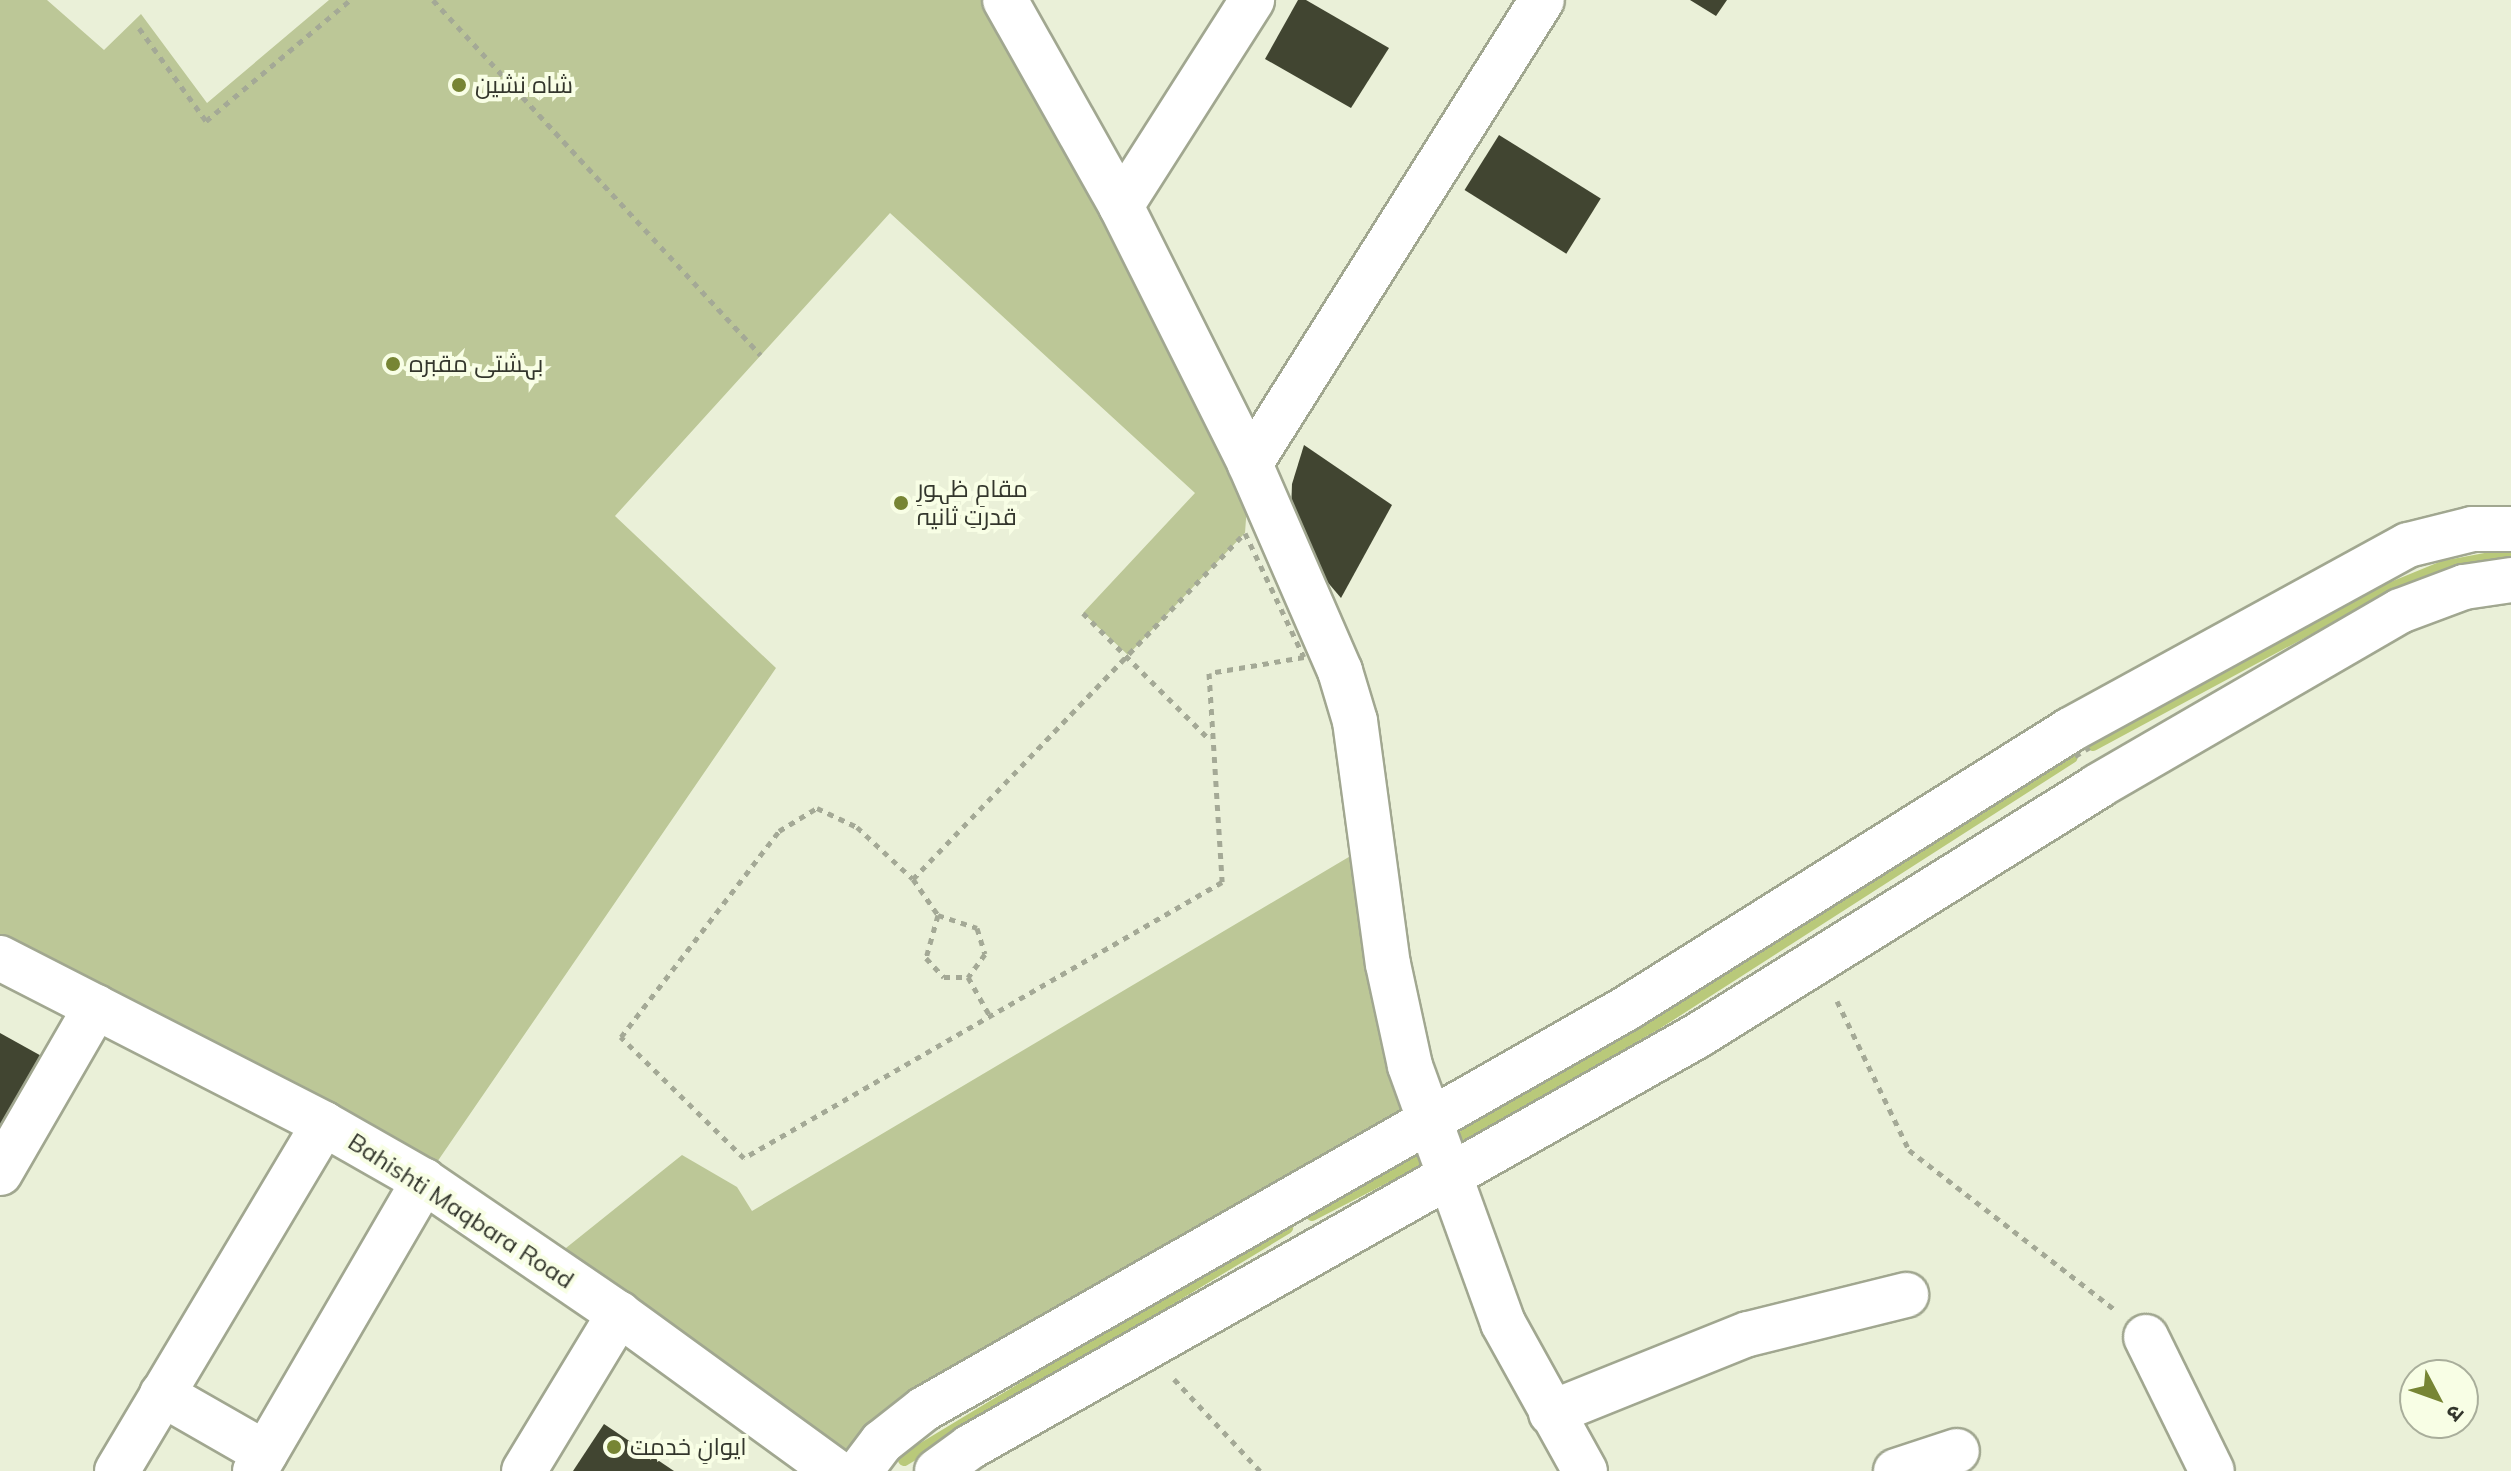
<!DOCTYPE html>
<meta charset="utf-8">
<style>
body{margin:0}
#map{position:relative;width:2511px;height:1471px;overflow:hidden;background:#eaf0d8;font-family:Mulish,Cairo,"Noto Sans Devanagari",sans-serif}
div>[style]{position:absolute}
.green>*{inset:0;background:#bcc797}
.stream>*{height:12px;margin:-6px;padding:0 6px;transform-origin:6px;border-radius:6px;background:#b9c97a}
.building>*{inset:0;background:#414531;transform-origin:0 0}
.path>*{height:5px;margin-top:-2.5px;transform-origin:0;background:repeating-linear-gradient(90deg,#a4a996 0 6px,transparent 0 12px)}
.roads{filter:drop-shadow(2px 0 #a1a790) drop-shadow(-2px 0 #a1a790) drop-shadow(0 2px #a1a790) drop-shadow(0 -2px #a1a790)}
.minor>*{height:44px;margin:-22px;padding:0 22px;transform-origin:22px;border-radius:22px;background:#fff}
.path-bridge>*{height:5px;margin-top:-2.5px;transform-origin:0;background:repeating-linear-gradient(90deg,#a4a996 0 6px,transparent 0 12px)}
.dots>*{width:22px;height:22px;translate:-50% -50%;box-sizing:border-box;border:4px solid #f8fee5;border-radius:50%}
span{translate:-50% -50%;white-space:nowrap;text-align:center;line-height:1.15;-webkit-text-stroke:8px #f8fee5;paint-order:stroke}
.poi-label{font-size:24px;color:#33362c}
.left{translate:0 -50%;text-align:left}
.street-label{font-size:24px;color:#33362c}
.north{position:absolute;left:2399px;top:1359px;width:80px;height:80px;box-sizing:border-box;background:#f8fee5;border:2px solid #a9ae9b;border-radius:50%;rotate:131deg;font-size:22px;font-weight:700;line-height:32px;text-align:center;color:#33362c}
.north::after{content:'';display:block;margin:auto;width:28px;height:36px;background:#778534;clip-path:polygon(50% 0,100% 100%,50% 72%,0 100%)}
</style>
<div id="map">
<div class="green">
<div style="clip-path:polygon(0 0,47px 0,104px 50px,141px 14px,207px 103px,329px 0,983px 0,1250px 464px,1245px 533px,1128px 655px,1083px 613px,1195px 493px,890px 213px,615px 516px,776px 668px,424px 1181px,0 958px)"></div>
<div style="clip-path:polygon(1369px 845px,1429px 1118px,860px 1471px,546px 1264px,682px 1155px,737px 1187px,752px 1211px)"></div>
</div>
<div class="stream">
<div style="left:2093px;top:745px;width:303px;rotate:-28.3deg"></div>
<div style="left:2360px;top:601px;width:90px;rotate:-22.3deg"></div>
<div style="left:2443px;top:567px;width:69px;rotate:-10.8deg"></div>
<div style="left:1465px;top:1135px;width:221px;rotate:-30.2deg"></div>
<div style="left:1656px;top:1024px;width:494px;rotate:-32.7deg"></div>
<div style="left:1312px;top:1215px;width:123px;rotate:-27.2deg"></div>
<div style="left:904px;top:1460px;width:448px;rotate:-31.2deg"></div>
</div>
<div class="building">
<div style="clip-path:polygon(1298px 0,1306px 0,1389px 48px,1351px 108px,1265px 59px)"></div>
<div style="clip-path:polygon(1690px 0,1727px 0,1716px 16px)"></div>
<div style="left:1499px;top:135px;width:120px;height:65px;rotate:32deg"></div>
<div style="clip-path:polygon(1304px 445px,1392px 505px,1341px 598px,1313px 565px,1291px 513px,1292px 484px)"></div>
<div style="clip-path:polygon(0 1033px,45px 1058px,0 1137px)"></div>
<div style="clip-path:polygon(604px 1424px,674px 1471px,573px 1471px)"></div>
</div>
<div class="path">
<div style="left:433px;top:0;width:483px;rotate:47.3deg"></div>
<div style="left:139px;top:28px;width:115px;rotate:54.2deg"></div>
<div style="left:206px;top:121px;width:188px;rotate:-40deg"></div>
<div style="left:1245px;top:533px;width:137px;rotate:64.6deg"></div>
<div style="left:1304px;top:657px;width:96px;rotate:170.4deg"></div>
<div style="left:1209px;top:673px;width:209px;rotate:86.4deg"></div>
<div style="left:1222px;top:882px;width:552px;rotate:150deg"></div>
<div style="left:744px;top:1158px;width:173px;rotate:-135.5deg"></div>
<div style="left:621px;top:1037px;width:260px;rotate:-52.5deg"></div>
<div style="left:779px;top:831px;width:44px;rotate:-31.2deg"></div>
<div style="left:817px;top:808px;width:44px;rotate:25.4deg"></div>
<div style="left:857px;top:827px;width:76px;rotate:42.9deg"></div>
<div style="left:913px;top:879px;width:480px;rotate:-46.2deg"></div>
<div style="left:1083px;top:613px;width:178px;rotate:45deg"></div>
<div style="left:913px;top:879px;width:44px;rotate:55.2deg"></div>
<div style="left:938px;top:915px;width:41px;rotate:18.4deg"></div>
<div style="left:977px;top:928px;width:27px;rotate:73deg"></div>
<div style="left:985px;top:954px;width:29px;rotate:126deg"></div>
<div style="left:968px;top:977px;width:47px;rotate:60.7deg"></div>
<div style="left:938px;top:915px;width:45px;rotate:105.6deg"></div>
<div style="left:926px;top:958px;width:26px;rotate:47deg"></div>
<div style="left:944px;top:977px;width:24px"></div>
<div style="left:1837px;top:1001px;width:165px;rotate:64.2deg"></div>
<div style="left:1909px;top:1150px;width:261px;rotate:37.8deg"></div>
<div style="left:1174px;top:1379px;width:126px;rotate:46.9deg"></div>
</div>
<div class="roads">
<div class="minor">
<div style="left:1005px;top:0;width:236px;rotate:60.6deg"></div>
<div style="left:1121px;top:206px;width:288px;rotate:63.4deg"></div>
<div style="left:1250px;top:464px;width:226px;rotate:66.5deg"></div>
<div style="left:1340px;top:671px;width:52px;rotate:73.3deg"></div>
<div style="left:1355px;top:721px;width:245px;rotate:82.3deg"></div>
<div style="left:1388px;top:964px;width:104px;rotate:77.8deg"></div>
<div style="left:1410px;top:1066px;width:273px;rotate:70.1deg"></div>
<div style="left:1503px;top:1323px;width:169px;rotate:61deg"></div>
<div style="left:1121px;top:206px;width:244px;rotate:-57.5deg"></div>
<div style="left:1250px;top:464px;width:548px;rotate:-57.82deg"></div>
<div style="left:0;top:958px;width:364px;rotate:27.1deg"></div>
<div style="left:324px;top:1124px;width:115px;rotate:29.7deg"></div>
<div style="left:424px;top:1181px;width:236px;rotate:34.3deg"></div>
<div style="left:619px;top:1314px;width:267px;rotate:36deg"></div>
<div style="left:0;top:1173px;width:192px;rotate:-60deg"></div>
<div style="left:2146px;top:1337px;width:149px;rotate:63.8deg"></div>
<div style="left:162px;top:1394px;width:119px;rotate:29.8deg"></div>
<div style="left:1551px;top:1413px;width:212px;rotate:-21.9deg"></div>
<div style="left:1748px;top:1334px;width:163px;rotate:-13.9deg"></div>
<div style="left:117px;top:1471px;width:404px;rotate:-59.2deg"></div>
<div style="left:255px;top:1471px;width:336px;rotate:-59.8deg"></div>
<div style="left:524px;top:1471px;width:184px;rotate:-58.8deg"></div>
<div style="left:860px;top:1471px;width:36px;rotate:-53deg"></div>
<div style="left:882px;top:1442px;width:53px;rotate:-38.2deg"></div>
<div style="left:924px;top:1409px;width:809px;rotate:-29.7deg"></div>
<div style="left:1627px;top:1008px;width:523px;rotate:-32.11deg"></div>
<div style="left:2070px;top:730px;width:385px;rotate:-28.7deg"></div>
<div style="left:2408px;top:545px;width:66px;rotate:-14deg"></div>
<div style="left:2472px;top:529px;width:39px"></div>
<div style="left:937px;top:1471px;width:41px;rotate:-36deg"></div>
<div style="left:970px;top:1447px;width:835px;rotate:-29.48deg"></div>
<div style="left:1697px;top:1036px;width:473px;rotate:-31.9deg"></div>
<div style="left:2098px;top:786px;width:349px;rotate:-30.1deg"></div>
<div style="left:2400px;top:611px;width:68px;rotate:-20.6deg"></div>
<div style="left:2464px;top:587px;width:48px;rotate:-8.5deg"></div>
<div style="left:1896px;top:1471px;width:64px;rotate:-18.2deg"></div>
</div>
</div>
<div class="path-bridge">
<div style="left:2075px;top:756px;width:17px;rotate:-31deg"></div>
</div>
<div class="dots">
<div style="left:459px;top:85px;background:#778534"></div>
<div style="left:393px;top:364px;background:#778534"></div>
<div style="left:901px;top:503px;background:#778534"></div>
<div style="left:614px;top:1447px;background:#778534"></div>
</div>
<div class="poi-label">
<span class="left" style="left:475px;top:85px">شاہ نشین</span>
<span class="left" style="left:409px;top:364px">بہشتی مقبرہ</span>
<span class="left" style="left:917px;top:503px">مقامِ ظہورِ<br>قدرتِ ثانیہ</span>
<span class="left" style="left:630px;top:1447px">ایوانِ خدمت</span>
</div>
<div class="street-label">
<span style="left:461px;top:1211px;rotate:33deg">Bahishti Maqbara Road</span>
</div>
<div class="north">उ</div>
</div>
